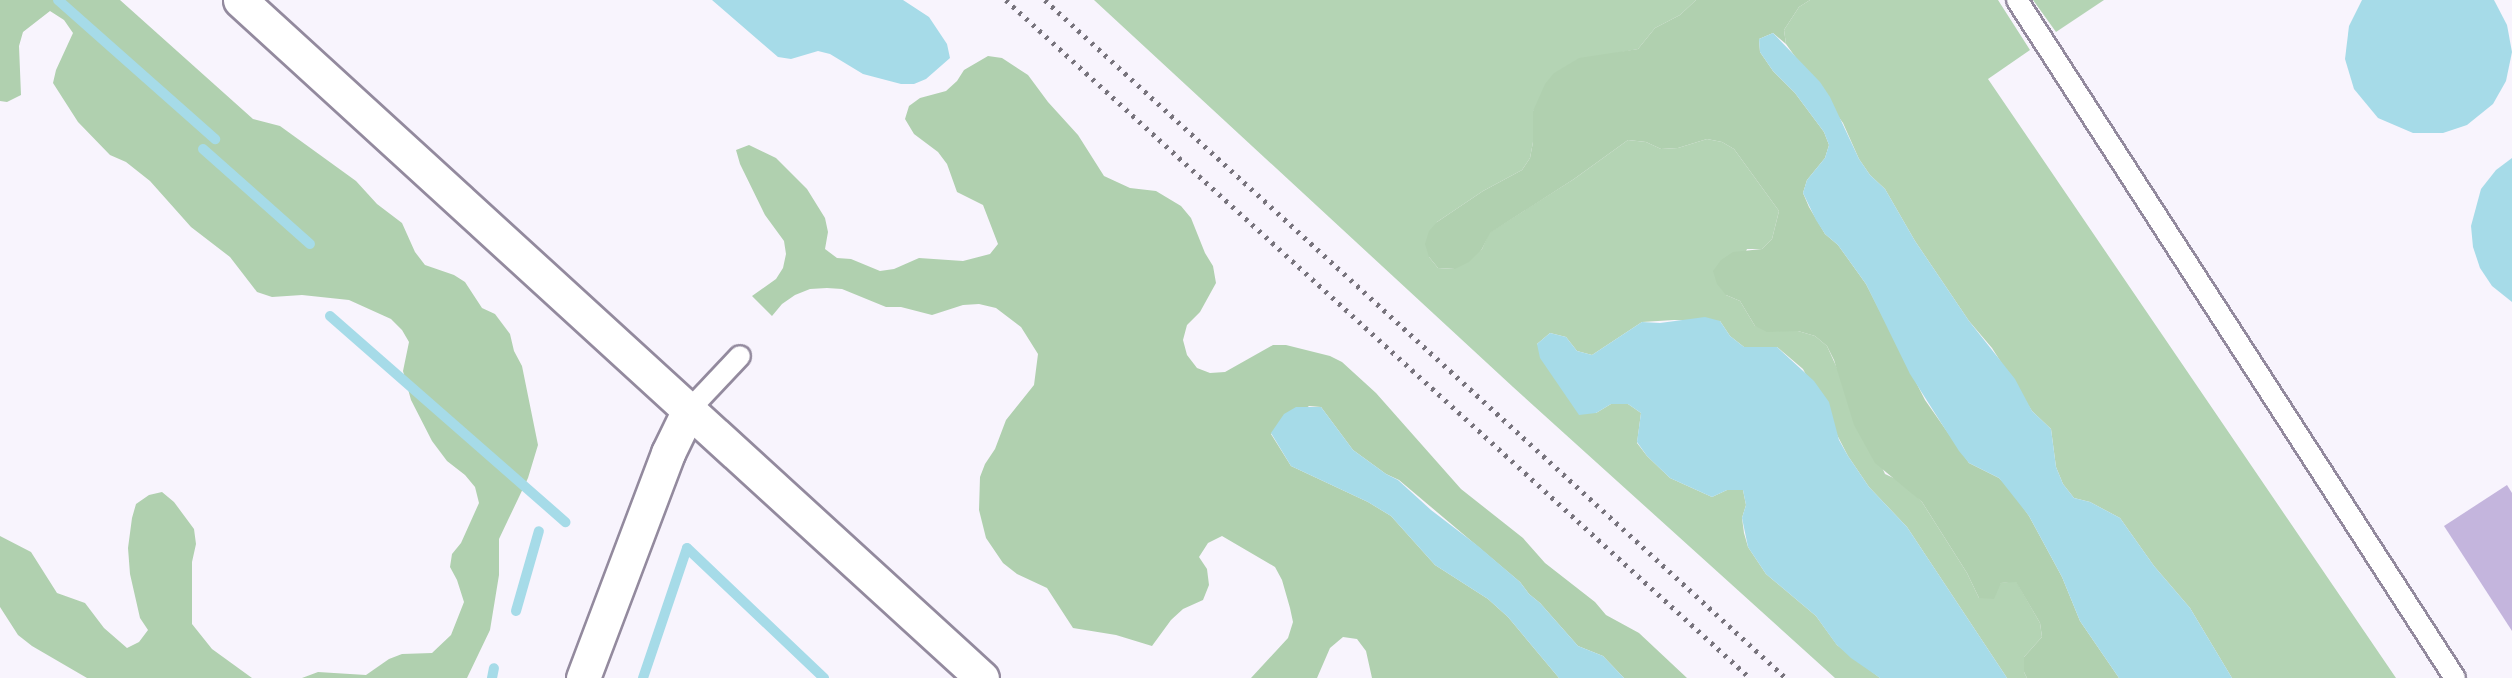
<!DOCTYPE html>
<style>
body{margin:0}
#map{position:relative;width:2512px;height:678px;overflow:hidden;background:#f8f4fd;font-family:"Source Sans 3",sans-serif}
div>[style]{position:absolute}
.green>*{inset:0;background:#b4d4b4}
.forest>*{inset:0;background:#b0d0af}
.water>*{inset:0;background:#a6dbe8}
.stream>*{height:10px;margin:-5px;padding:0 5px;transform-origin:5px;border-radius:5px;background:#a6dbe8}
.building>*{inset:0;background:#c4b5dd}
.roads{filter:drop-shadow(2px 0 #938a9e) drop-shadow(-2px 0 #938a9e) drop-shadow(0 2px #938a9e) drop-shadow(0 -2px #938a9e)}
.service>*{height:20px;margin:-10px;padding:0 10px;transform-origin:10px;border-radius:10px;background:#fff}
.minor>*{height:33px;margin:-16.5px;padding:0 16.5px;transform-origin:16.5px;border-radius:16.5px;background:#fff}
.secondary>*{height:33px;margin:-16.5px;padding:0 16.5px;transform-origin:16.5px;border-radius:16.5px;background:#fff}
.rail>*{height:4.5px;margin-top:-2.25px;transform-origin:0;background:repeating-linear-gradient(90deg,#77737c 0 3px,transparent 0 9px)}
span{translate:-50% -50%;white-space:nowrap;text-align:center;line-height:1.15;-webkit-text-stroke:4.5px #f8f4fd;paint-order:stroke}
</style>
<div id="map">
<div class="green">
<div style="clip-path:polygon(1094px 0,1696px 0,1680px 15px,1655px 28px,1638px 49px,1596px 57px,1533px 111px,1533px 142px,1530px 158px,1522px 170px,1483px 191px,1437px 222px,1429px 257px,1438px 268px,1454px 269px,1482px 249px,1489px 233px,1574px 179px,1628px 140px,1646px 142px,1661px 149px,1678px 148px,1707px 139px,1722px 142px,1734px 149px,1779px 211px,1772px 239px,1762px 249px,1747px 249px,1726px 295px,1740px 301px,1755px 326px,1798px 331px,1815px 336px,1827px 346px,1885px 474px,1900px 481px,1922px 502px,1967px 573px,1979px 598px,2001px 583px,2016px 581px,2040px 623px,2042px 637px,2024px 657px,2024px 672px,2027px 678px,2007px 678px,1907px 527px,1869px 487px,1848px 456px,1803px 369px,1777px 347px,1744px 347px,1730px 336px,1720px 321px,1674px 320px,1642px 322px,1592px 355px,1577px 351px,1566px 337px,1550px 333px,1537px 344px,1596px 413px,1611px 404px,1628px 404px,1641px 413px,1637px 443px,1647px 456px,1670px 478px,1712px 497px,1727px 490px,1743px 490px,1746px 505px,1742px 518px,1744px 533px,1748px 547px,1766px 574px,1816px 616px,1837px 645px,1880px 678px,1835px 678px,1513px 387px)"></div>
<div style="clip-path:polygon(1810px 0,1998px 0,2030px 50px,1988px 79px,2396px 678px,2232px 678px,2190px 608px,2154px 566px,2120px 518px,2090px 502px,2074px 498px,2063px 484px,2056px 467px,2051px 429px,2032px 411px,1992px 348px,1969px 321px,1915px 241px,1885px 189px,1870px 175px,1859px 159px,1843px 123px,1786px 44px,1784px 30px,1799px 7px)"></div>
<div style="clip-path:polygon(2033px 0,2104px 0,2056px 32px)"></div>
</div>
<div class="forest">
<div style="clip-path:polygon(0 0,120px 0,253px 119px,280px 126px,356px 181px,377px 204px,402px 223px,415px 252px,425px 265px,454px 275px,465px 282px,482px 308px,495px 314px,510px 334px,514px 351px,522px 366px,538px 445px,528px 478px,499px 539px,499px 575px,490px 630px,467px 678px,302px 678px,318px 672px,366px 675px,389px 659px,402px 654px,432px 653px,451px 635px,464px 602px,457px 580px,450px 567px,452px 554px,461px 543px,479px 503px,475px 487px,465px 475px,447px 461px,432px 441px,411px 400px,403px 371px,409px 342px,402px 330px,391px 319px,349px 300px,302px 295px,272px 297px,257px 292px,230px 257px,191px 227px,150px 181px,126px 162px,110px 155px,78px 122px,53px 83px,56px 70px,73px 33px,64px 20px,50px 11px,23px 32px,19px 46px,21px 95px,7px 102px,0 101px)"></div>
<div style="clip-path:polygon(1696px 0,1810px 0,1799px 7px,1784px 30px,1786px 44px,1773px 33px,1759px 39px,1760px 52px,1773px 71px,1795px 93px,1824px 132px,1829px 145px,1825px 158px,1807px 180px,1803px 193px,1809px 207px,1825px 234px,1838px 245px,1866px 284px,1925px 400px,1969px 463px,1999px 478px,2010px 489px,2029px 516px,2062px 577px,2080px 621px,2119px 678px,2027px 678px,2024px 672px,2024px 657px,2042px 637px,2040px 623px,2016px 582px,2001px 583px,1994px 599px,1979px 598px,1967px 573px,1922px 502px,1875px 463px,1854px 425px,1834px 360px,1827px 346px,1815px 336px,1798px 331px,1767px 332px,1755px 326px,1740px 301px,1726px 295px,1717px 284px,1713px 271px,1721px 260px,1733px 252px,1762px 249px,1772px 239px,1779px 211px,1734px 149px,1722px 142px,1707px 139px,1678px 148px,1661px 149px,1646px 142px,1628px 140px,1574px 179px,1490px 233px,1482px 249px,1469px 262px,1455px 269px,1438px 268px,1429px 257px,1425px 244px,1429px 231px,1437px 222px,1483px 191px,1522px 170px,1530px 158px,1533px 142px,1533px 111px,1545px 84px,1554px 73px,1579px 58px,1638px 49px,1655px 28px,1680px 15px)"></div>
<div style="clip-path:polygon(988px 56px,1002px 58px,1028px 75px,1048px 102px,1078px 135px,1104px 176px,1130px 188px,1156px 191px,1181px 206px,1191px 218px,1205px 253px,1213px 266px,1216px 283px,1200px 312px,1187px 325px,1183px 340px,1187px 355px,1197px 368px,1210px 373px,1225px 372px,1273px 345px,1286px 345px,1330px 356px,1342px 362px,1376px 393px,1461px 489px,1523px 538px,1545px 563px,1595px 602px,1606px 615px,1639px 633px,1687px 678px,1624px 678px,1603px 656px,1578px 646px,1540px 603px,1529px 594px,1520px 582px,1399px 480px,1386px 474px,1353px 450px,1321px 407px,1309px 406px,1271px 434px,1291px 466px,1368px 502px,1391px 516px,1435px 565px,1488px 599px,1508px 617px,1559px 678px,1372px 678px,1366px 651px,1357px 639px,1343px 637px,1330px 648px,1317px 678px,1251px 678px,1288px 638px,1293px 622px,1290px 608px,1282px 580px,1275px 567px,1222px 536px,1208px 543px,1199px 557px,1207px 569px,1209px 585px,1203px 600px,1183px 609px,1171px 620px,1152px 646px,1116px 635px,1073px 628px,1047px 588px,1017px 574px,1003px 563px,986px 538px,979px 510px,980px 477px,985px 464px,995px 449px,1006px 420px,1034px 385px,1038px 354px,1021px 327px,996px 308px,979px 304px,963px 305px,932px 315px,901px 307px,886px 307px,842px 289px,827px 288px,810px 289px,795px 295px,782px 304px,772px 316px,752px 296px,776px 279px,783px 268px,786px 254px,784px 241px,765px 215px,740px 164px,736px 150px,749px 145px,776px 158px,807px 189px,825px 218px,828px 232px,825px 249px,837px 258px,851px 259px,880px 271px,894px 269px,919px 258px,963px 261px,990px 254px,998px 244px,983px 205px,957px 192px,947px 164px,938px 152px,914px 134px,905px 119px,909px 106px,920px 98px,946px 91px,957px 81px,964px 70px)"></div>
<div style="clip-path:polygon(162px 492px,174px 502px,194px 529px,196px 544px,192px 562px,192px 624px,212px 649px,252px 678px,87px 678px,32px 646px,18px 635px,0 607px,0 536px,31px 552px,57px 593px,85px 603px,104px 628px,127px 648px,139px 642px,148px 630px,140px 618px,130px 574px,128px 548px,132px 518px,136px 504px,149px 495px)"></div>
</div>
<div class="water">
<div style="clip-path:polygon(712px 0,903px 0,929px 17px,947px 44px,950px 58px,926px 79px,914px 84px,901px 84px,863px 74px,830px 54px,818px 51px,791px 59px,778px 57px)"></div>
<div style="clip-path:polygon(2362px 0,2494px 0,2507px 25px,2512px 52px,2506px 81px,2493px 104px,2467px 125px,2443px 133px,2413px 133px,2378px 118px,2354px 89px,2345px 59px,2349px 26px)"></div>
<div style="clip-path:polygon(1773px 33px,1820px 82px,1830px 97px,1859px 159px,1870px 175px,1885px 189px,1915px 241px,1969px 321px,2015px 379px,2032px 411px,2051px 429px,2056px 467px,2063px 484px,2074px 498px,2090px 502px,2120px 518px,2154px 566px,2190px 608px,2232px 678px,2119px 678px,2080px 621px,2062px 577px,2029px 516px,1999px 478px,1969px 463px,1959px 451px,1910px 374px,1866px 284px,1838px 245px,1825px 234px,1816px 220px,1803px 193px,1807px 180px,1825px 158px,1829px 145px,1824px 132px,1795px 93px,1773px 71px,1760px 52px,1759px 39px)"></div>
<div style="clip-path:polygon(2512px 158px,2512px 302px,2492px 286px,2480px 268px,2473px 247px,2471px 226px,2481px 189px,2496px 170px)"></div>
<div style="clip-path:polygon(1705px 317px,1720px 321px,1730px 336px,1744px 347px,1777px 347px,1814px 381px,1829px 402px,1839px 440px,1848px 456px,1869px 487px,1907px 527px,2007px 678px,1880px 678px,1851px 658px,1836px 644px,1816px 616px,1766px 574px,1748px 547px,1742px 518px,1746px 505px,1743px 490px,1727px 490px,1712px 497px,1670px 478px,1647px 456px,1637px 442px,1641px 413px,1628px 404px,1611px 404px,1596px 413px,1579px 415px,1540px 358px,1537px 344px,1550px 333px,1566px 337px,1577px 351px,1592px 355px,1642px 322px,1660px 323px)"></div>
<div style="clip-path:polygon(1296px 407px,1321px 407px,1353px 450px,1386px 474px,1398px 480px,1431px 510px,1478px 546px,1520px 582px,1529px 594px,1540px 603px,1578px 646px,1603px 656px,1624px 678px,1559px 678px,1508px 617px,1488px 599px,1435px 565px,1391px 516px,1368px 502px,1291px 466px,1271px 433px,1284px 414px)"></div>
</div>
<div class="stream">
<div style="left:58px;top:0;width:210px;rotate:41.5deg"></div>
<div style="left:203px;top:149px;width:143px;rotate:41.6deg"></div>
<div style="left:330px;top:316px;width:313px;rotate:41.2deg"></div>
<div style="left:516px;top:611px;width:83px;rotate:-74deg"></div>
<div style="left:492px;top:678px;width:10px;rotate:-79deg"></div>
<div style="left:643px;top:678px;width:137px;rotate:-71.3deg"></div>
<div style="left:687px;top:548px;width:189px;rotate:43.5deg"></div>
</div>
<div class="building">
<div style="clip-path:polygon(2507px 485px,2512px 493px,2512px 631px,2444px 526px)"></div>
</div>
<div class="roads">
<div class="service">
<div style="left:2017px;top:0;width:807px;rotate:57.14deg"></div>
<div style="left:689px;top:410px;width:74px;rotate:-46.6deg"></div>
</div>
<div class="minor">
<div style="left:583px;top:678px;width:241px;rotate:-69.3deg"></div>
<div style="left:668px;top:453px;width:48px;rotate:-64deg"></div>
</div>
<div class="secondary">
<div style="left:240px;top:0;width:1005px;rotate:42.42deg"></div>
</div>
</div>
<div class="rail">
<div style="left:1006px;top:0;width:1007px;rotate:42.34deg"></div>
<div style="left:1045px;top:0;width:1004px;rotate:42.46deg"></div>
</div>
</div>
